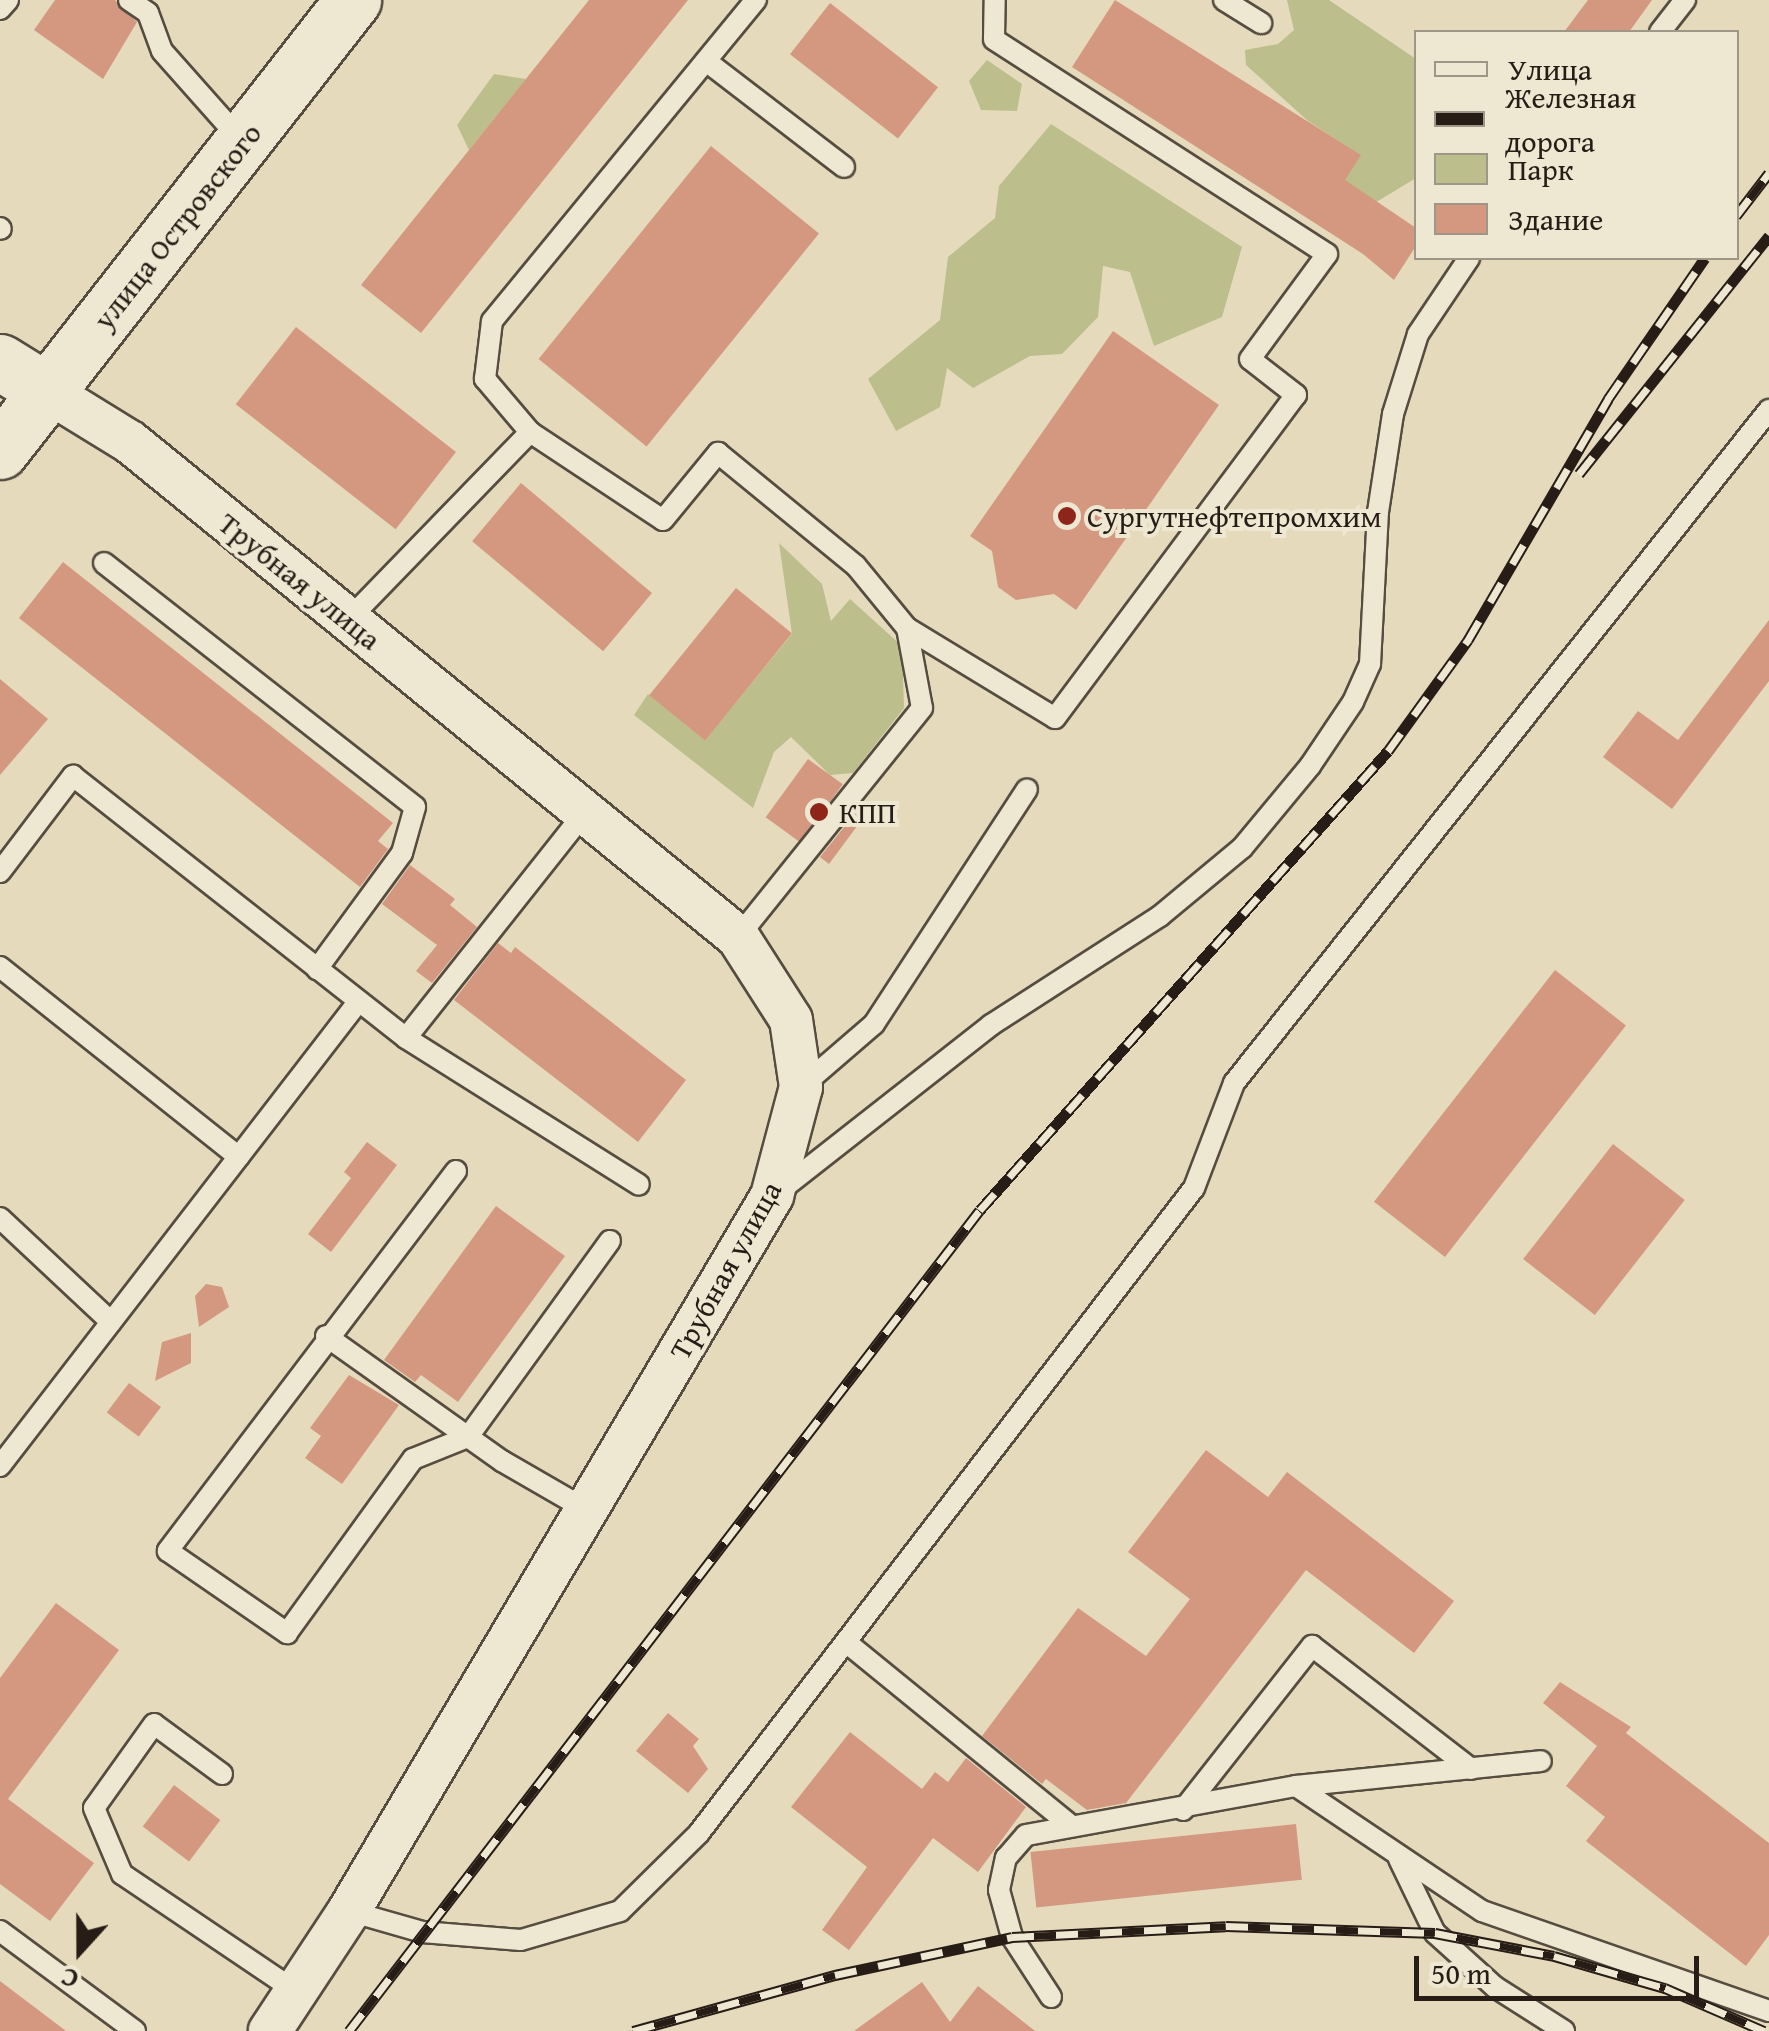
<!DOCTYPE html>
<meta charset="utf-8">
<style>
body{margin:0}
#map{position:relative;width:1769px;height:2031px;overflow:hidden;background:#e5dbbc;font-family:"Gentium Book Plus",serif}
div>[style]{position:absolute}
.green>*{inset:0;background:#bcbe8c}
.building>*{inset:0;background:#d49880;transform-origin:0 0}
.roads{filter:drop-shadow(2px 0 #564c40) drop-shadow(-2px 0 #564c40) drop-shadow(0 2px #564c40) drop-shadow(0 -2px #564c40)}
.lane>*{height:20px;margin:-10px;padding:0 10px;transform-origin:10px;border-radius:10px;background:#eee8d3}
.street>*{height:42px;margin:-21px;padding:0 21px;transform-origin:21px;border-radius:21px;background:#eee8d3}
.secondary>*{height:55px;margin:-27.5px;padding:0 27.5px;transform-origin:27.5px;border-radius:27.5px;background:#eee8d3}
.rail>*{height:11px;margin-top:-5.5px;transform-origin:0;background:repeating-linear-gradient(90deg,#eee8d3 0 22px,#271c16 0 44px);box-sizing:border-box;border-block:2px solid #271c16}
.dots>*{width:28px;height:28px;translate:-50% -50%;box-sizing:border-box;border:5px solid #eee8d3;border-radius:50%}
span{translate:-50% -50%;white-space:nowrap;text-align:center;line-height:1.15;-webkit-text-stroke:8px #eee8d3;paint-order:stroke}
.street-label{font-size:30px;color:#271c16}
.poi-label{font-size:30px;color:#271c16}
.left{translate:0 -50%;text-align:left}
.legend{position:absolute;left:1414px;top:30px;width:325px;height:230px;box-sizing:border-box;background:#eee8d3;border:2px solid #9e9687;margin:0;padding:12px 18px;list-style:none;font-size:30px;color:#271c16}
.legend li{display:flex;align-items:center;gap:20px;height:50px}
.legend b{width:50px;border:2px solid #9e9687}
.north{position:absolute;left:30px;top:1901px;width:100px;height:100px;-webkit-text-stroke:8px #eee8d3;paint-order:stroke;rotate:201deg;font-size:28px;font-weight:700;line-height:40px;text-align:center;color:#271c16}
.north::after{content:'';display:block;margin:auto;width:35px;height:45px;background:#271c16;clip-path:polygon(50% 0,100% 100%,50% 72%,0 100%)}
.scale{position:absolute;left:1414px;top:1956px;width:285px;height:45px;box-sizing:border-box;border:5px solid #271c16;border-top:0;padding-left:12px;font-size:30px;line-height:35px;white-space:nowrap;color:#271c16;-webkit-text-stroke:8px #eee8d3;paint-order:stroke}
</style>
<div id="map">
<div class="green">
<div style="clip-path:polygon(1287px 0,1329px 0,1416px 59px,1416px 178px,1355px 215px,1326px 209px,1360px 155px,1308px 121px,1246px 65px,1245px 50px,1278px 44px,1294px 30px)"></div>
<div style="clip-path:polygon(987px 60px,1022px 84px,1017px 111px,981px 110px,969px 81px)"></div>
<div style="clip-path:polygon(494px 74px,526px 79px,469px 150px,457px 125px)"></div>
<div style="clip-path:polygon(1051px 124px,1242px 247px,1222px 317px,1154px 346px,1130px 272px,1103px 266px,1098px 317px,1062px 354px,1030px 356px,973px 388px,947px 368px,940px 407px,896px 431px,868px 379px,940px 320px,948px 257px,995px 218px,999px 186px)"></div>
<div style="clip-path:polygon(779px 543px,822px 584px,831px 621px,850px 599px,902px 646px,904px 708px,853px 773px,830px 775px,791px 737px,774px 752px,753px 808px,634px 715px,648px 694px,705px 740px,792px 634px)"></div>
</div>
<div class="building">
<div style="clip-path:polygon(55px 0,115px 0,137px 22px,103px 79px,34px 30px)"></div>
<div style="clip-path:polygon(589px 0,688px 0,421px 333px,361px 285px)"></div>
<div style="clip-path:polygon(1115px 0,1361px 155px,1345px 180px,1416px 228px,1416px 246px,1394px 280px,1363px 254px,1072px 67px)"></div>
<div style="clip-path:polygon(1588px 0,1652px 0,1629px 32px,1564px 32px)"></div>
<div style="left:830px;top:3px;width:137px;height:65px;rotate:38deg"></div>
<div style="left:711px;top:146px;width:139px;height:274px;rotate:39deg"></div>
<div style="left:296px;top:327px;width:203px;height:98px;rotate:38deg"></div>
<div style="clip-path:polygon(1113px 331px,1219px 405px,1076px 610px,1054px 594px,1016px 600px,998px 587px,992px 551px,970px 536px)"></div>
<div style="left:521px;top:483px;width:171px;height:76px;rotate:40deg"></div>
<div style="clip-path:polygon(63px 562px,393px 823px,378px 841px,388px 849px,360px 887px,19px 618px)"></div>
<div style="left:736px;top:588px;width:72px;height:138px;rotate:39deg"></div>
<div style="clip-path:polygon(1769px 620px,1769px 681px,1672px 809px,1603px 757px,1638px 711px,1678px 740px)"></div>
<div style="clip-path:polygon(0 679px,48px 719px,0 775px)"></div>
<div style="left:808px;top:759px;width:43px;height:72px;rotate:36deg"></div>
<div style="clip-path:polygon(865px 801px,872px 806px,829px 864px,820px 857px)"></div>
<div style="clip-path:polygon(410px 865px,455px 899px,450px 905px,477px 927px,432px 983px,416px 971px,437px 945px,382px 904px)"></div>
<div style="clip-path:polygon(498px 943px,511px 953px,515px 947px,686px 1080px,638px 1142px,454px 1000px)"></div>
<div style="left:1555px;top:970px;width:90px;height:294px;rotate:38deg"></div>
<div style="clip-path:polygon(367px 1142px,397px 1165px,331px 1252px,308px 1234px,351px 1178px,344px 1172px)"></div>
<div style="left:1613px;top:1144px;width:91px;height:146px;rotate:38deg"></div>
<div style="clip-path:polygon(496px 1206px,565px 1256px,458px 1402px,421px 1375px,415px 1382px,384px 1360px)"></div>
<div style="clip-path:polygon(206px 1284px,222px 1287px,229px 1307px,199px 1327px,195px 1296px)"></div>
<div style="clip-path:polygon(191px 1333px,191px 1363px,155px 1381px,162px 1342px)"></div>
<div style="clip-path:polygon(349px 1375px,399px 1405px,342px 1484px,305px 1458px,321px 1436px,310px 1428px)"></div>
<div style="left:129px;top:1383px;width:40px;height:37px;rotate:37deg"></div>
<div style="clip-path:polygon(1206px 1450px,1268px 1497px,1287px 1472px,1454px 1601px,1414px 1653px,1306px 1570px,1126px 1803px,1087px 1810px,1046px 1779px,1042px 1784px,982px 1736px,1078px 1608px,1146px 1656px,1190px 1599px,1128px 1552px)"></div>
<div style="clip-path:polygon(56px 1603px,119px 1650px,8px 1799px,94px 1863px,50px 1921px,0 1884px,0 1678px)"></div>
<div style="clip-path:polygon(1560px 1682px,1631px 1727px,1626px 1733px,1769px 1843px,1769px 1935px,1746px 1966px,1586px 1841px,1605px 1817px,1566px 1786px,1597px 1746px,1543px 1703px)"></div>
<div style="clip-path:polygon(668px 1713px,699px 1739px,693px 1746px,708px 1769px,688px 1793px,636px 1751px)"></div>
<div style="clip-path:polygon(850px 1732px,922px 1789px,935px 1772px,948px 1782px,966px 1758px,1026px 1807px,978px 1872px,933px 1838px,849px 1950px,822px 1930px,867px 1867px,791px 1807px)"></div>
<div style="left:174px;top:1785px;width:58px;height:52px;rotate:37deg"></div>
<div style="left:1296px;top:1824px;width:56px;height:267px;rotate:84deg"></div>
<div style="clip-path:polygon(0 1981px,66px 2031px,0 2031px)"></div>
<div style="clip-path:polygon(922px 1982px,950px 2022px,978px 1986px,1035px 2031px,854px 2031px)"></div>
</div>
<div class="roads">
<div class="lane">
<div style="left:129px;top:0;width:23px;rotate:34deg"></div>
<div style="left:148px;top:13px;width:40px;rotate:69.8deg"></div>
<div style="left:162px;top:51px;width:119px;rotate:48.4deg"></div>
<div style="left:1224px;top:0;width:44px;rotate:31.9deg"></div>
<div style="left:0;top:9px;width:12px;rotate:-48deg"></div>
<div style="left:1660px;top:32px;width:41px;rotate:-52deg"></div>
<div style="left:706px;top:61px;width:174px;rotate:37.5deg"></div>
<div style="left:0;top:228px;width:1px;rotate:45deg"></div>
<div style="left:530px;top:432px;width:159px;rotate:33.5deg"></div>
<div style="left:663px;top:520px;width:87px;rotate:-50.6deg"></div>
<div style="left:718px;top:453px;width:178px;rotate:39.3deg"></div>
<div style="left:856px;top:566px;width:80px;rotate:50.6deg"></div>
<div style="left:907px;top:628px;width:81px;rotate:79.4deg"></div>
<div style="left:922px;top:708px;width:294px;rotate:128.8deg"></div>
<div style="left:104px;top:563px;width:395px;rotate:38.1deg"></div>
<div style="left:415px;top:807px;width:48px;rotate:105.8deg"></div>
<div style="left:402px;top:853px;width:144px;rotate:126.2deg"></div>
<div style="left:348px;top:620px;width:262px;rotate:-45.9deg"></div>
<div style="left:530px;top:432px;width:70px;rotate:-130.3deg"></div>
<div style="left:485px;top:379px;width:58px;rotate:-83.1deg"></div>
<div style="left:492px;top:321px;width:416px;rotate:-50.6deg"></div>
<div style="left:907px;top:628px;width:173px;rotate:31.3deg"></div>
<div style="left:1055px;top:718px;width:403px;rotate:-53.3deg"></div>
<div style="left:1296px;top:395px;width:58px;rotate:-142deg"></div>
<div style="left:1250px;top:359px;width:130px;rotate:-53.7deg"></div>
<div style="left:1327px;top:254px;width:396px;rotate:-147.2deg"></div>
<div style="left:994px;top:39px;width:39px;rotate:-89deg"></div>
<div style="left:0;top:872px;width:121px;rotate:-52.8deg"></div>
<div style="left:73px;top:776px;width:424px;rotate:38.2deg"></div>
<div style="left:406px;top:1038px;width:275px;rotate:32.2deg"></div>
<div style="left:0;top:967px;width:305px;rotate:38.5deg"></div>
<div style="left:406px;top:1038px;width:288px;rotate:-51.6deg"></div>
<div style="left:801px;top:1087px;width:96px;rotate:-40.8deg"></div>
<div style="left:874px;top:1024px;width:280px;rotate:-56.9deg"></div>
<div style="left:456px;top:1171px;width:477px;rotate:127.2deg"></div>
<div style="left:168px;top:1551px;width:145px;rotate:34.6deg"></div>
<div style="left:287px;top:1633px;width:215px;rotate:-54.1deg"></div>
<div style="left:413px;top:1459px;width:59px;rotate:-21.8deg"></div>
<div style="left:468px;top:1437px;width:242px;rotate:-54.1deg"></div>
<div style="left:782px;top:1189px;width:266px;rotate:-38.1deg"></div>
<div style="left:991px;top:1025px;width:201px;rotate:-32.8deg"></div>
<div style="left:1160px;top:916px;width:107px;rotate:-39.7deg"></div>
<div style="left:1242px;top:848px;width:107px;rotate:-50.3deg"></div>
<div style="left:1310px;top:766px;width:77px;rotate:-56.1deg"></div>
<div style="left:1353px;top:702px;width:42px;rotate:-65.9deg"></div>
<div style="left:1370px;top:664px;width:152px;rotate:-87deg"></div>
<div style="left:1378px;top:512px;width:99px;rotate:-81.3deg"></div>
<div style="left:1393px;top:414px;width:84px;rotate:-72.6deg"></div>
<div style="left:1418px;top:334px;width:92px;rotate:-56.1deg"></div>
<div style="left:0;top:1218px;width:152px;rotate:43.1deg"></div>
<div style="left:326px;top:1336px;width:216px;rotate:35.4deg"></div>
<div style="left:502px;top:1461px;width:98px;rotate:30deg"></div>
<div style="left:0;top:1466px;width:586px;rotate:-52.35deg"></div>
<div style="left:846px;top:1642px;width:289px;rotate:39.2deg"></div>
<div style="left:222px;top:1774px;width:84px;rotate:-143.7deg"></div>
<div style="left:154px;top:1724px;width:103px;rotate:125.5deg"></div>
<div style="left:94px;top:1808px;width:72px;rotate:67deg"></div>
<div style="left:122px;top:1874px;width:211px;rotate:34deg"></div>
<div style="left:1296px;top:1786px;width:224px;rotate:33.9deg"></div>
<div style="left:1482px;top:1911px;width:304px;rotate:19.2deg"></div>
<div style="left:1183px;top:1810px;width:209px;rotate:-51.8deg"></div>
<div style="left:1312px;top:1646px;width:201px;rotate:37.7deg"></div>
<div style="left:1399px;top:1859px;width:82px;rotate:64.1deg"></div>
<div style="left:1435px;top:1933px;width:81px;rotate:42deg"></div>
<div style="left:1495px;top:1987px;width:82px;rotate:32.5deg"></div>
<div style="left:349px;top:1911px;width:76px;rotate:16deg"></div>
<div style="left:422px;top:1932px;width:99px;rotate:4.6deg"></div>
<div style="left:521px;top:1940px;width:103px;rotate:-16.3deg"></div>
<div style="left:620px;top:1911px;width:111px;rotate:-44.6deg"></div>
<div style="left:699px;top:1833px;width:813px;rotate:-52.5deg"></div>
<div style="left:1194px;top:1188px;width:112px;rotate:-69.1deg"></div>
<div style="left:1234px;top:1083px;width:860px;rotate:-51.52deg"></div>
<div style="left:0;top:1931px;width:168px;rotate:36.5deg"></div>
<div style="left:1051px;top:1997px;width:72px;rotate:-123deg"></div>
<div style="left:1012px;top:1937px;width:49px;rotate:-105.5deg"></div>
<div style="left:999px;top:1890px;width:33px;rotate:-78deg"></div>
<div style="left:1006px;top:1858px;width:30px;rotate:-49deg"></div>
<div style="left:1026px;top:1835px;width:274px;rotate:-10.3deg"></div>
<div style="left:1296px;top:1786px;width:246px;rotate:-5.8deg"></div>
</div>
<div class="street">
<div style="left:47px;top:391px;width:97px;rotate:31.6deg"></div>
<div style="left:130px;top:442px;width:784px;rotate:39.15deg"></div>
<div style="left:738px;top:937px;width:98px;rotate:57.4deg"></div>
<div style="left:791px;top:1020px;width:68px;rotate:81.5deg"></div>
<div style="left:801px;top:1087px;width:113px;rotate:104.9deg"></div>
<div style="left:772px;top:1196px;width:831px;rotate:120.61deg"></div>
<div style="left:349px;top:1911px;width:144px;rotate:123.4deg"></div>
</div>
<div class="secondary">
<div style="left:0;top:362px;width:55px;rotate:31.7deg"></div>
<div style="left:0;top:451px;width:573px;rotate:-51.95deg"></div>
</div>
</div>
<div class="rail">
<div style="left:1736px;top:216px;width:54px;rotate:-52.5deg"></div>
<div style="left:1579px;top:474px;width:305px;rotate:-51.4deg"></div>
<div style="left:349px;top:2031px;width:1035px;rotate:-52.46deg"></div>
<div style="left:980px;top:1210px;width:614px;rotate:-48.37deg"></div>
<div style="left:1388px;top:751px;width:137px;rotate:-54.2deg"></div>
<div style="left:1468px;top:640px;width:279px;rotate:-59.8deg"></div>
<div style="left:1608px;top:399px;width:171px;rotate:-55.5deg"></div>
<div style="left:633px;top:2031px;width:210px;rotate:-15.5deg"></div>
<div style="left:835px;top:1975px;width:181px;rotate:-12.1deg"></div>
<div style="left:1012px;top:1937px;width:214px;rotate:-2.9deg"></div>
<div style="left:1226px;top:1926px;width:209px;rotate:1.9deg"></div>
<div style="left:1435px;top:1933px;width:121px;rotate:10.9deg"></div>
<div style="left:1554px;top:1956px;width:116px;rotate:16.1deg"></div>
<div style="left:1665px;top:1988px;width:108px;rotate:23.5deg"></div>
</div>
<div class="dots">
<div style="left:1067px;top:516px;background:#8f2418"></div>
<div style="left:819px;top:812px;background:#8f2418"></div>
</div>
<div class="street-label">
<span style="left:177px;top:226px;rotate:-52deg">улица Островского</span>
<span style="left:300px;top:581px;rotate:39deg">Трубная улица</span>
<span style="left:725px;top:1270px;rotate:-61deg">Трубная улица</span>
</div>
<div class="poi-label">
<span class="left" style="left:1087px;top:516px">Сургутнефтепромхим</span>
<span class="left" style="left:839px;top:812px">КПП</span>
</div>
<ul class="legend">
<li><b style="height:12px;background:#eee8d3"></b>Улица</li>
<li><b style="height:12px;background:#271c16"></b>Железная дорога</li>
<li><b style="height:28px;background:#bcbe8c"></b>Парк</li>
<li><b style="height:28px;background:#d49880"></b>Здание</li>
</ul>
<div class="north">С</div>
<div class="scale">50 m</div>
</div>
